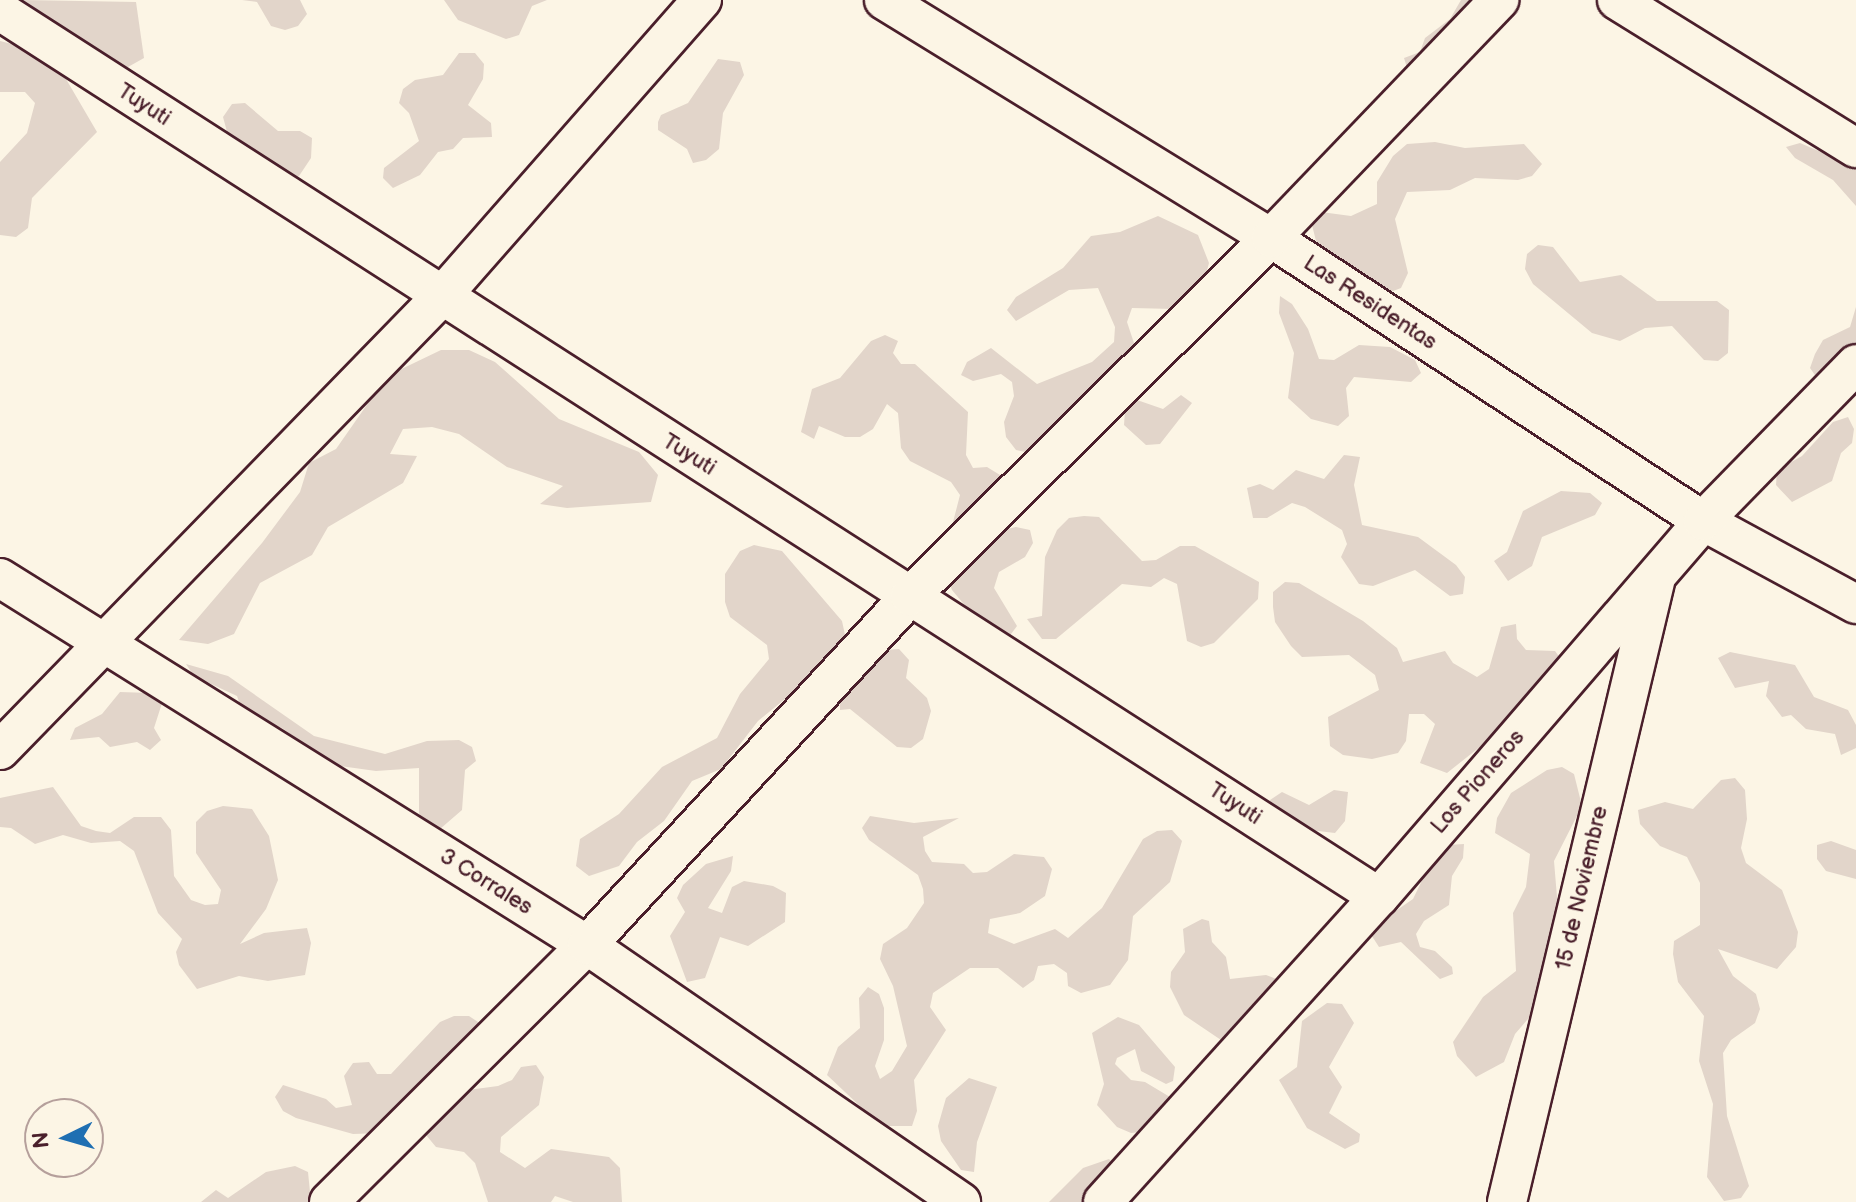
<!DOCTYPE html>
<style>
body{margin:0}
#map{position:relative;width:1856px;height:1202px;overflow:hidden;background:#fcf5e5;font-family:"Balsamiq Sans",sans-serif}
div>[style]{position:absolute}
.green>*{inset:0;background:#e2d5ca}
.roads{filter:drop-shadow(2px 0 #4a1f2b) drop-shadow(-2px 0 #4a1f2b) drop-shadow(0 2px #4a1f2b) drop-shadow(0 -2px #4a1f2b)}
.minor>*{height:38px;margin:-19px;padding:0 19px;transform-origin:19px;border-radius:19px;background:#fcf5e5}
span{translate:-50% -50%;white-space:nowrap;text-align:center;line-height:1.15;-webkit-text-stroke:6px #fcf5e5;paint-order:stroke}
.street-label{font-size:22px;color:#4a1f2b}
.north{position:absolute;left:24px;top:1098px;width:80px;height:80px;box-sizing:border-box;background:#fcf5e5;border:2px solid #b59f9b;border-radius:50%;rotate:265deg;font-size:22px;font-weight:700;line-height:32px;text-align:center;color:#4a1f2b}
.north::after{content:'';display:block;margin:auto;width:28px;height:36px;background:#1f6fb2;clip-path:polygon(50% 0,100% 100%,50% 72%,0 100%)}
</style>
<div id="map">
<div class="green">
<div style="clip-path:polygon(23px 0,136px 2px,144px 58px,119px 72px,23px 9px)"></div>
<div style="clip-path:polygon(242px 0,300px 0,307px 14px,298px 26px,285px 30px,271px 26px,257px 2px)"></div>
<div style="clip-path:polygon(444px 0,547px 0,532px 6px,519px 35px,506px 39px,458px 20px)"></div>
<div style="clip-path:polygon(1461px 0,1473px 0,1408px 71px,1404px 58px,1420px 52px,1425px 38px,1450px 19px)"></div>
<div style="clip-path:polygon(0 41px,16px 45px,66px 79px,97px 132px,32px 198px,28px 228px,16px 237px,0 235px,0 162px,27px 133px,35px 103px,25px 92px,0 92px)"></div>
<div style="clip-path:polygon(459px 53px,475px 53px,484px 64px,483px 79px,468px 105px,491px 123px,492px 137px,463px 138px,453px 149px,438px 152px,420px 175px,393px 188px,383px 178px,384px 168px,419px 141px,409px 113px,399px 103px,403px 89px,415px 80px,443px 75px)"></div>
<div style="clip-path:polygon(718px 59px,740px 62px,744px 75px,723px 113px,719px 149px,706px 160px,693px 163px,687px 149px,658px 130px,658px 122px,661px 115px,688px 103px)"></div>
<div style="clip-path:polygon(245px 103px,278px 131px,300px 131px,312px 138px,311px 158px,299px 176px,290px 180px,229px 139px,223px 117px,232px 104px)"></div>
<div style="clip-path:polygon(1435px 142px,1465px 148px,1524px 144px,1542px 164px,1532px 176px,1518px 180px,1475px 178px,1450px 190px,1407px 192px,1395px 219px,1408px 273px,1401px 288px,1388px 293px,1338px 265px,1316px 241px,1312px 225px,1321px 212px,1351px 216px,1377px 204px,1377px 182px,1393px 156px,1407px 144px)"></div>
<div style="clip-path:polygon(1800px 143px,1856px 167px,1856px 206px,1833px 180px,1795px 158px,1786px 147px)"></div>
<div style="clip-path:polygon(1158px 216px,1198px 235px,1209px 263px,1205px 278px,1174px 309px,1132px 308px,1127px 322px,1136px 349px,1030px 453px,1016px 450px,1006px 437px,1004px 422px,1014px 396px,1012px 382px,1001px 374px,973px 381px,961px 375px,967px 362px,991px 348px,1037px 384px,1092px 362px,1114px 342px,1115px 327px,1098px 288px,1069px 290px,1016px 321px,1007px 310px,1016px 297px,1063px 268px,1091px 236px,1120px 232px)"></div>
<div style="clip-path:polygon(1538px 245px,1553px 247px,1580px 282px,1621px 275px,1657px 301px,1717px 301px,1729px 310px,1728px 353px,1718px 361px,1704px 360px,1672px 326px,1645px 328px,1620px 341px,1592px 333px,1533px 284px,1525px 269px,1527px 254px)"></div>
<div style="clip-path:polygon(1280px 296px,1292px 304px,1308px 329px,1319px 359px,1334px 360px,1359px 345px,1390px 347px,1415px 360px,1421px 373px,1411px 382px,1354px 377px,1346px 388px,1349px 416px,1338px 426px,1311px 419px,1288px 398px,1294px 353px,1279px 313px)"></div>
<div style="clip-path:polygon(1856px 307px,1856px 347px,1817px 378px,1810px 368px,1815px 354px,1823px 340px,1850px 327px)"></div>
<div style="clip-path:polygon(885px 335px,898px 341px,893px 353px,901px 364px,915px 364px,968px 412px,966px 455px,973px 468px,987px 467px,1000px 475px,1001px 491px,966px 525px,952px 526px,960px 495px,951px 482px,910px 461px,901px 448px,898px 413px,887px 404px,873px 429px,860px 437px,845px 437px,819px 426px,814px 439px,801px 432px,812px 389px,840px 378px,871px 341px)"></div>
<div style="clip-path:polygon(441px 350px,469px 350px,495px 362px,559px 419px,639px 452px,658px 475px,651px 502px,567px 508px,540px 504px,563px 486px,507px 467px,459px 434px,432px 427px,403px 429px,390px 454px,417px 456px,403px 483px,328px 527px,312px 555px,260px 583px,234px 634px,208px 644px,179px 640px,262px 543px,300px 492px,309px 463px,336px 449px,387px 376px)"></div>
<div style="clip-path:polygon(1181px 395px,1192px 403px,1160px 444px,1146px 445px,1124px 425px,1125px 410px,1137px 400px,1163px 409px)"></div>
<div style="clip-path:polygon(1848px 417px,1854px 429px,1852px 443px,1841px 453px,1832px 481px,1792px 502px,1776px 485px,1777px 470px,1802px 456px,1833px 422px)"></div>
<div style="clip-path:polygon(1344px 455px,1360px 457px,1354px 485px,1362px 525px,1418px 537px,1456px 565px,1465px 577px,1463px 594px,1450px 596px,1415px 570px,1373px 586px,1359px 584px,1341px 557px,1347px 544px,1342px 530px,1305px 507px,1292px 503px,1267px 518px,1253px 518px,1247px 488px,1260px 484px,1273px 490px,1296px 470px,1324px 479px)"></div>
<div style="clip-path:polygon(1561px 491px,1590px 493px,1602px 503px,1595px 515px,1542px 537px,1532px 566px,1508px 581px,1494px 561px,1507px 552px,1523px 511px)"></div>
<div style="clip-path:polygon(1084px 516px,1099px 517px,1142px 561px,1156px 560px,1180px 546px,1195px 546px,1259px 582px,1258px 599px,1214px 643px,1201px 647px,1187px 641px,1177px 584px,1164px 578px,1151px 587px,1122px 584px,1056px 639px,1042px 639px,1027px 619px,1042px 616px,1045px 557px,1057px 530px,1069px 518px)"></div>
<div style="clip-path:polygon(1016px 527px,1030px 530px,1033px 543px,1025px 557px,999px 572px,994px 588px,1017px 626px,1008px 638px,983px 627px,952px 590px,947px 577px,1002px 530px)"></div>
<div style="clip-path:polygon(754px 545px,782px 551px,842px 621px,845px 635px,829px 663px,758px 721px,721px 769px,692px 781px,664px 821px,637px 842px,619px 866px,589px 876px,576px 866px,580px 839px,619px 814px,662px 767px,717px 738px,740px 694px,769px 659px,767px 645px,730px 617px,725px 602px,725px 574px,740px 551px)"></div>
<div style="clip-path:polygon(1285px 582px,1299px 583px,1363px 621px,1397px 648px,1403px 662px,1445px 651px,1453px 663px,1477px 677px,1489px 669px,1501px 627px,1516px 624px,1517px 639px,1526px 650px,1555px 651px,1563px 662px,1505px 727px,1447px 773px,1420px 763px,1435px 724px,1424px 714px,1409px 714px,1406px 741px,1398px 753px,1372px 759px,1343px 755px,1330px 746px,1328px 717px,1379px 690px,1375px 675px,1349px 655px,1302px 657px,1291px 646px,1275px 622px,1273px 607px,1273px 592px)"></div>
<div style="clip-path:polygon(899px 649px,909px 660px,906px 678px,927px 698px,931px 711px,923px 739px,911px 748px,897px 747px,850px 709px,840px 710px,840px 694px,884px 650px)"></div>
<div style="clip-path:polygon(1730px 652px,1795px 665px,1814px 697px,1848px 710px,1856px 725px,1856px 748px,1841px 755px,1835px 734px,1806px 729px,1791px 715px,1782px 717px,1766px 696px,1769px 681px,1735px 688px,1718px 658px)"></div>
<div style="clip-path:polygon(186px 664px,228px 676px,314px 736px,385px 754px,427px 741px,459px 740px,472px 747px,476px 761px,465px 770px,462px 810px,440px 829px,425px 826px,419px 813px,419px 768px,376px 771px,333px 765px,282px 728px,255px 719px,242px 710px,237px 696px,194px 676px)"></div>
<div style="clip-path:polygon(120px 692px,150px 693px,163px 700px,154px 728px,161px 740px,150px 750px,137px 742px,110px 747px,99px 737px,70px 740px,75px 728px,102px 714px)"></div>
<div style="clip-path:polygon(1562px 767px,1574px 774px,1582px 806px,1554px 861px,1559px 921px,1538px 979px,1534px 1012px,1515px 1034px,1504px 1062px,1476px 1077px,1457px 1056px,1453px 1042px,1483px 997px,1516px 971px,1513px 913px,1526px 887px,1530px 854px,1495px 833px,1497px 818px,1511px 793px,1547px 770px)"></div>
<div style="clip-path:polygon(1735px 778px,1745px 790px,1747px 819px,1741px 848px,1746px 863px,1782px 890px,1798px 932px,1796px 947px,1777px 969px,1718px 949px,1733px 976px,1756px 994px,1760px 1009px,1755px 1023px,1731px 1040px,1723px 1053px,1727px 1116px,1749px 1186px,1741px 1198px,1724px 1201px,1707px 1177px,1713px 1104px,1699px 1061px,1704px 1016px,1678px 982px,1673px 954px,1674px 941px,1700px 925px,1700px 883px,1687px 857px,1660px 846px,1640px 824px,1638px 810px,1665px 802px,1693px 809px,1721px 780px)"></div>
<div style="clip-path:polygon(53px 787px,81px 826px,96px 831px,110px 833px,134px 817px,161px 817px,171px 830px,174px 876px,191px 900px,205px 905px,218px 904px,221px 890px,196px 853px,196px 822px,207px 811px,223px 806px,252px 809px,269px 836px,278px 880px,266px 909px,240px 944px,264px 933px,307px 928px,311px 943px,305px 975px,268px 981px,239px 976px,197px 989px,179px 965px,176px 952px,182px 939px,158px 913px,134px 851px,120px 841px,91px 843px,63px 835px,35px 844px,11px 828px,0 827px,0 798px)"></div>
<div style="clip-path:polygon(1334px 790px,1348px 792px,1345px 821px,1335px 833px,1293px 828px,1271px 806px,1270px 800px,1282px 792px,1309px 805px)"></div>
<div style="clip-path:polygon(870px 816px,914px 823px,959px 818px,923px 837px,925px 851px,932px 862px,964px 864px,973px 873px,987px 872px,1014px 854px,1044px 857px,1052px 869px,1045px 896px,1020px 913px,990px 919px,988px 933px,1014px 944px,1055px 929px,1068px 938px,1102px 908px,1143px 839px,1157px 831px,1172px 830px,1182px 841px,1170px 882px,1133px 916px,1128px 960px,1110px 985px,1081px 993px,1068px 986px,1067px 973px,1054px 964px,1038px 966px,1034px 980px,1023px 988px,998px 968px,970px 968px,933px 993px,930px 1007px,946px 1030px,914px 1080px,917px 1111px,912px 1126px,881px 1126px,827px 1075px,838px 1047px,860px 1028px,859px 998px,868px 987px,879px 994px,884px 1008px,884px 1040px,875px 1066px,880px 1079px,892px 1071px,907px 1046px,893px 986px,880px 959px,883px 944px,907px 928px,924px 903px,923px 889px,918px 875px,869px 840px,862px 828px)"></div>
<div style="clip-path:polygon(1831px 841px,1856px 850px,1856px 879px,1826px 871px,1817px 859px,1817px 845px)"></div>
<div style="clip-path:polygon(1464px 844px,1463px 858px,1452px 876px,1449px 905px,1424px 921px,1416px 934px,1420px 947px,1435px 951px,1452px 967px,1453px 974px,1440px 979px,1401px 942px,1379px 947px,1368px 930px,1413px 899px,1431px 862px,1448px 845px)"></div>
<div style="clip-path:polygon(733px 856px,731px 871px,708px 908px,722px 913px,732px 887px,744px 881px,773px 886px,786px 893px,785px 922px,748px 946px,720px 937px,705px 978px,687px 982px,670px 936px,685px 912px,677px 898px,683px 885px,706px 864px)"></div>
<div style="clip-path:polygon(1202px 919px,1209px 921px,1212px 942px,1226px 957px,1230px 979px,1266px 975px,1279px 980px,1256px 1021px,1235px 1026px,1221px 1040px,1184px 1015px,1170px 987px,1171px 972px,1185px 952px,1183px 929px)"></div>
<div style="clip-path:polygon(1327px 1003px,1342px 1004px,1354px 1023px,1329px 1067px,1342px 1087px,1329px 1113px,1360px 1134px,1359px 1142px,1345px 1149px,1307px 1128px,1279px 1080px,1297px 1067px,1302px 1021px)"></div>
<div style="clip-path:polygon(454px 1016px,469px 1016px,481px 1024px,381px 1133px,353px 1134px,296px 1118px,283px 1111px,275px 1097px,283px 1085px,326px 1099px,336px 1108px,352px 1105px,344px 1076px,353px 1063px,369px 1062px,377px 1074px,391px 1074px,440px 1022px)"></div>
<div style="clip-path:polygon(1118px 1017px,1139px 1025px,1175px 1067px,1173px 1081px,1166px 1084px,1141px 1071px,1135px 1049px,1117px 1058px,1115px 1064px,1131px 1080px,1145px 1082px,1170px 1097px,1172px 1112px,1151px 1131px,1131px 1133px,1117px 1127px,1097px 1105px,1104px 1084px,1092px 1033px)"></div>
<div style="clip-path:polygon(536px 1065px,544px 1077px,539px 1105px,501px 1137px,500px 1152px,525px 1168px,551px 1149px,609px 1157px,620px 1168px,622px 1202px,573px 1202px,555px 1196px,551px 1202px,488px 1202px,475px 1163px,464px 1152px,436px 1147px,426px 1135px,432px 1122px,468px 1090px,498px 1086px,512px 1080px,521px 1067px)"></div>
<div style="clip-path:polygon(969px 1078px,997px 1087px,977px 1142px,974px 1172px,961px 1170px,941px 1141px,938px 1126px,946px 1098px)"></div>
<div style="clip-path:polygon(1109px 1159px,1114px 1164px,1092px 1202px,1049px 1202px,1083px 1168px)"></div>
<div style="clip-path:polygon(295px 1166px,308px 1172px,311px 1202px,201px 1202px,216px 1190px,228px 1198px,266px 1172px)"></div>
</div>
<div class="roads">
<div class="minor">
<div style="left:884px;top:0;width:454px;rotate:31.6deg"></div>
<div style="left:1271px;top:238px;width:516px;rotate:33.23deg"></div>
<div style="left:1703px;top:521px;width:174px;rotate:28.5deg"></div>
<div style="left:1617px;top:0;width:281px;rotate:31.8deg"></div>
<div style="left:0;top:11px;width:1639px;rotate:32.72deg"></div>
<div style="left:0;top:578px;width:692px;rotate:32.01deg"></div>
<div style="left:587px;top:945px;width:454px;rotate:34.5deg"></div>
<div style="left:0;top:750px;width:631px;rotate:-45.77deg"></div>
<div style="left:440px;top:298px;width:397px;rotate:-48.7deg"></div>
<div style="left:329px;top:1202px;width:364px;rotate:-44.9deg"></div>
<div style="left:587px;top:945px;width:476px;rotate:-47.2deg"></div>
<div style="left:910px;top:596px;width:508px;rotate:-44.76deg"></div>
<div style="left:1271px;top:238px;width:330px;rotate:-46.2deg"></div>
<div style="left:1103px;top:1202px;width:411px;rotate:-47.9deg"></div>
<div style="left:1379px;top:897px;width:496px;rotate:-49.2deg"></div>
<div style="left:1703px;top:521px;width:219px;rotate:-45.7deg"></div>
<div style="left:1507px;top:1202px;width:637px;rotate:-76.57deg"></div>
</div>
</div>
<div class="street-label">
<span style="left:144px;top:105px;rotate:33deg">Tuyuti</span>
<span style="left:1370px;top:303px;rotate:33deg">Las Residentas</span>
<span style="left:689px;top:455px;rotate:32deg">Tuyuti</span>
<span style="left:1478px;top:782px;rotate:-49deg">Los Pioneros</span>
<span style="left:1235px;top:804px;rotate:33deg">Tuyuti</span>
<span style="left:486px;top:882px;rotate:32deg">3 Corrales</span>
<span style="left:1582px;top:888px;rotate:-77deg">15 de Noviembre</span>
</div>
<div class="north">N</div>
</div>
